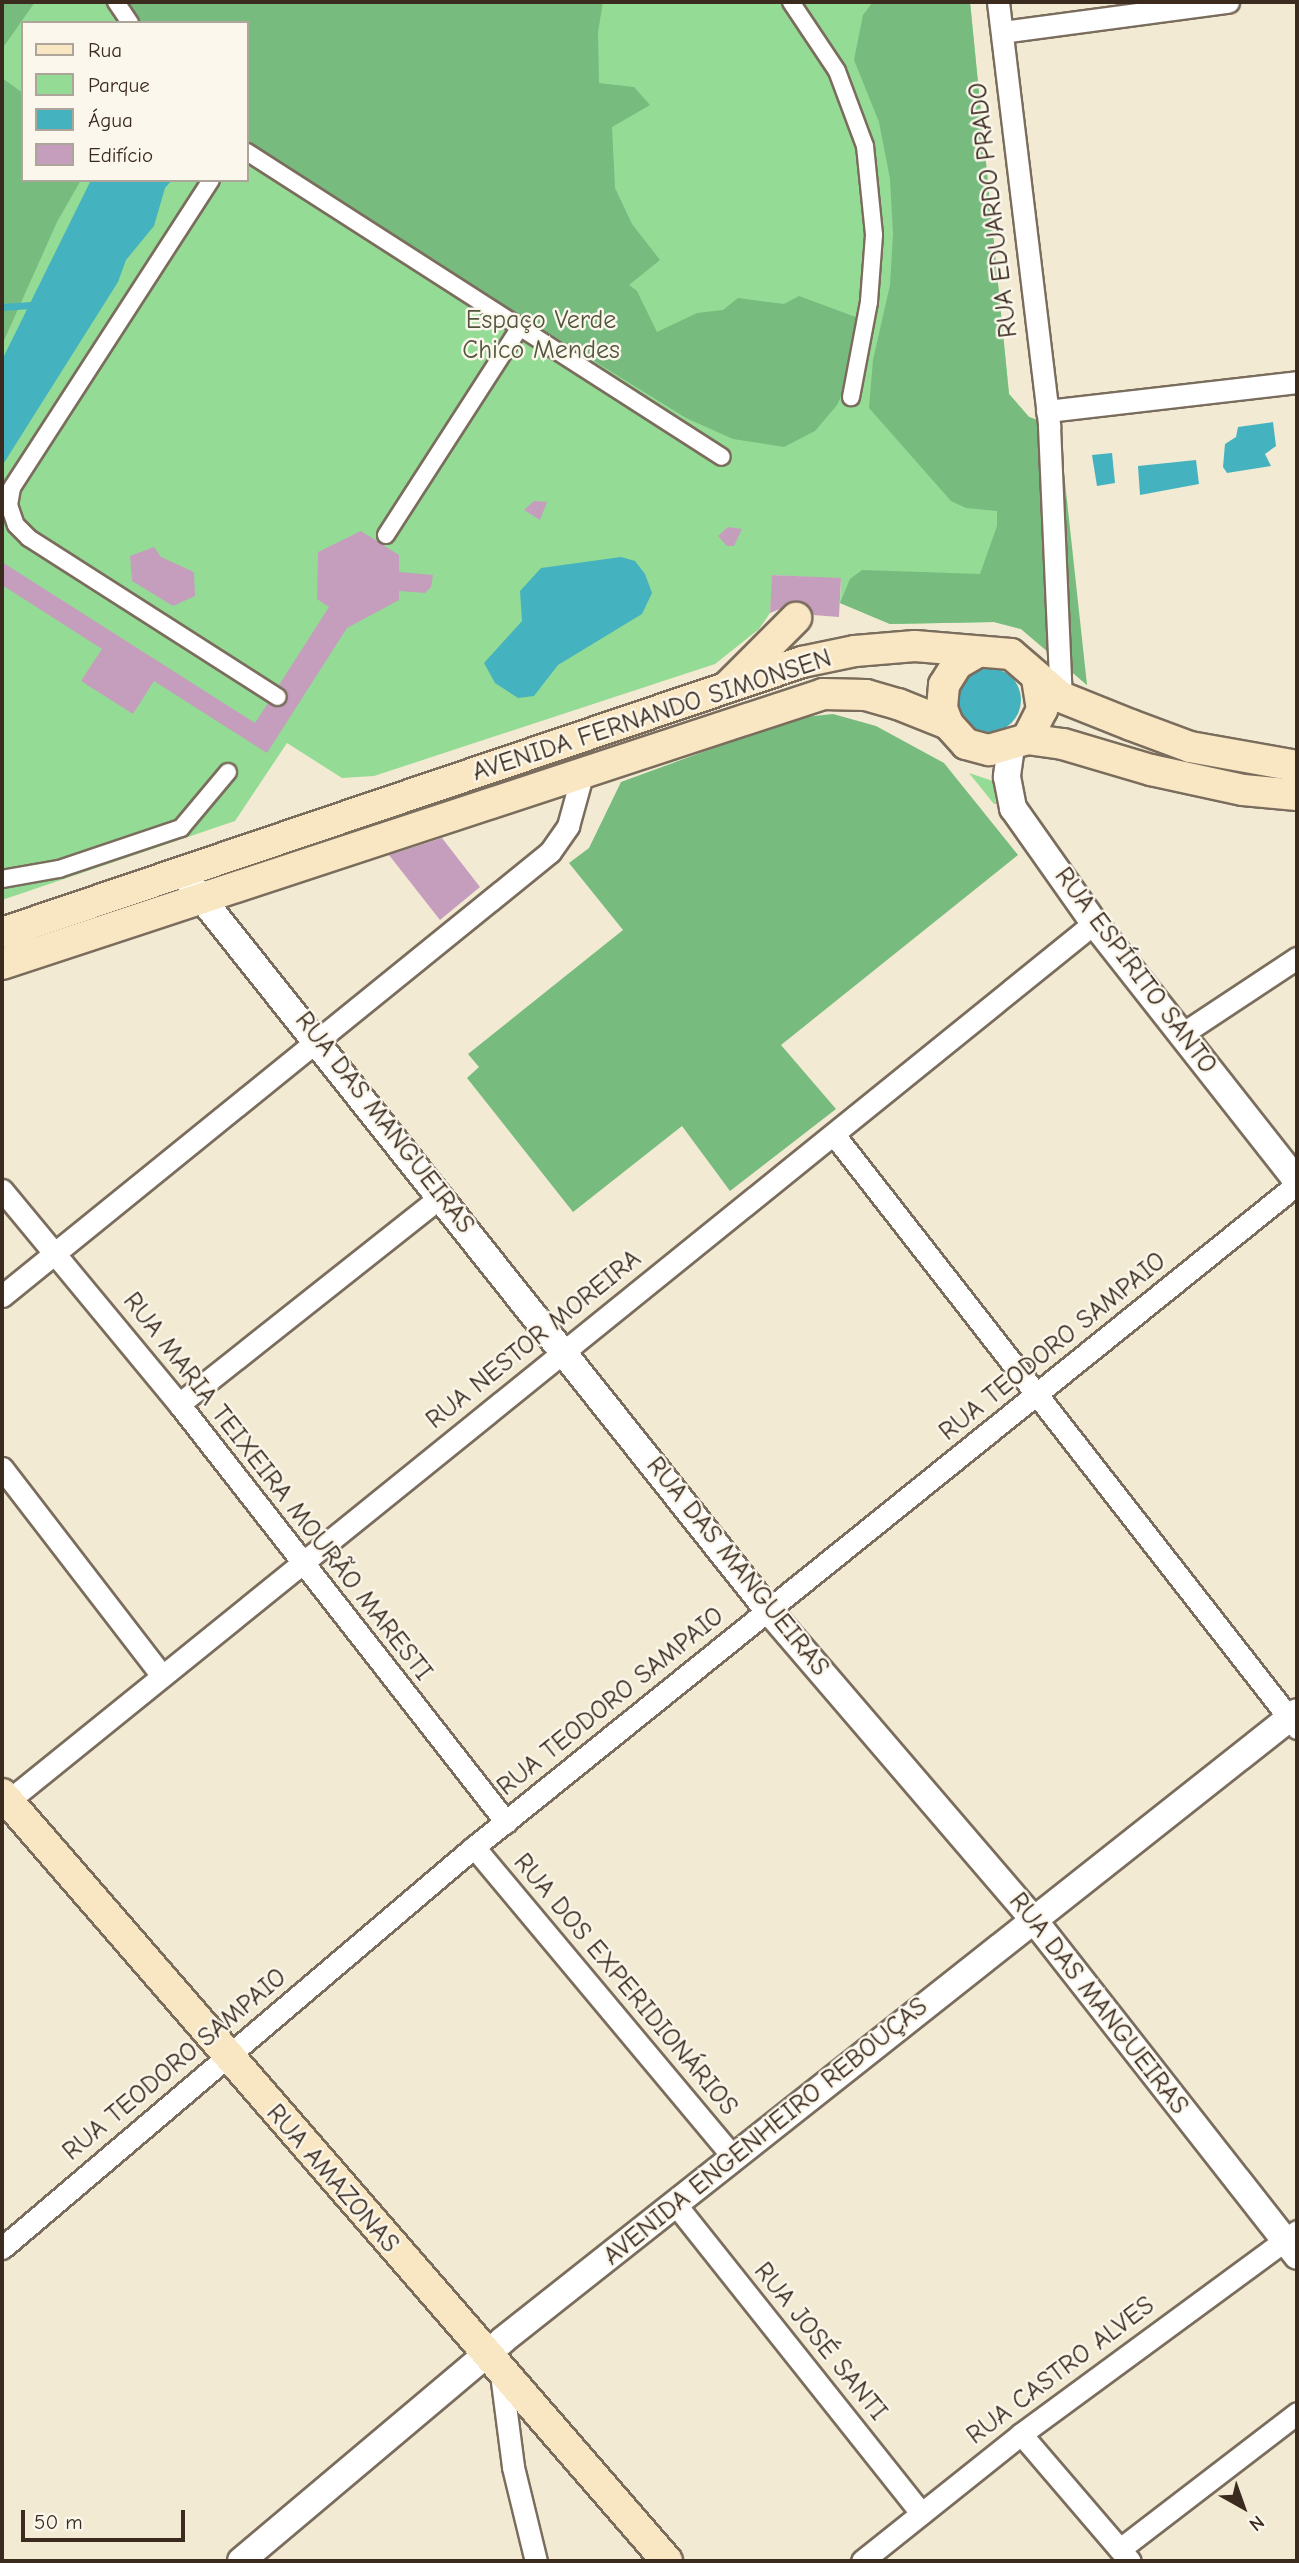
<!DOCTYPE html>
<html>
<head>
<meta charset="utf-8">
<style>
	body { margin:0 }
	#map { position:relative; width:1299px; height:2563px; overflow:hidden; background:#f2ead2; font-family:"Comic Neue",sans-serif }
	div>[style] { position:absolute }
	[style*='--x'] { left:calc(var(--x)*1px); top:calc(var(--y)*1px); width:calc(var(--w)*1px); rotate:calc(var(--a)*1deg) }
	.green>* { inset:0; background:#94db95 }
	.forest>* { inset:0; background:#77bb7e }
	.water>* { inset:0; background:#45b3bf }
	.round { border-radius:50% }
	.stream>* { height:7px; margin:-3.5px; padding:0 3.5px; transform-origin:3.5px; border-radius:3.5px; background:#45b3bf }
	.building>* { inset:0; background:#c59ebd }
	.roads { filter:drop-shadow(2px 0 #7b6d5d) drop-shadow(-2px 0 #7b6d5d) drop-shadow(0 2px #7b6d5d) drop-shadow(0 -2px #7b6d5d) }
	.pedestrian>* { height:16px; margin:-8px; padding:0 8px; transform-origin:8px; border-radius:8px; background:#fff }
	.minor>* { height:21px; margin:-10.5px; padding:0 10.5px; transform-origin:10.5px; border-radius:10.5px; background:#fff }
	.tertiary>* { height:26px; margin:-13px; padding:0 13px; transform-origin:13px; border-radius:13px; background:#fff }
	.secondary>* { height:30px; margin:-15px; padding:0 15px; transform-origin:15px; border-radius:15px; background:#f9e7c3 }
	span { translate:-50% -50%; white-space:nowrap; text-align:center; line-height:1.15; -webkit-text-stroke:5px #fbf7ec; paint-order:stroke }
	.street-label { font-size:26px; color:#3b2a1e }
	.park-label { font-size:26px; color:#51563c }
	.frame { position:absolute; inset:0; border:4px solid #3b2a1e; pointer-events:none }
	.legend { position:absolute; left:21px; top:21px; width:228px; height:161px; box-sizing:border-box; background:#fbf7ec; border:2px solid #aea59a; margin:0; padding:9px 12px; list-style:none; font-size:21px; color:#3b2a1e }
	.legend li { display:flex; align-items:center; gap:14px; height:35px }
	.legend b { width:35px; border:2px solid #aea59a }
	.north { position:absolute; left:1208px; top:2472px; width:70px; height:70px; -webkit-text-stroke:5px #fbf7ec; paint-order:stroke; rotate:140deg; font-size:19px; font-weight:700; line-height:28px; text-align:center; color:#3b2a1e }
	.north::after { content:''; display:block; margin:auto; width:24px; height:32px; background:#3b2a1e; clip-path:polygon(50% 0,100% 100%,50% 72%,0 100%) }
	.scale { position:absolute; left:21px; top:2510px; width:164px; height:32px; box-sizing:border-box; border:4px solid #3b2a1e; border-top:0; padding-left:9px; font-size:21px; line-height:24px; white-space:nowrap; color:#3b2a1e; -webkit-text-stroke:5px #fbf7ec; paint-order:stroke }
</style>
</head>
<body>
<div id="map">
	<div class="green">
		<div style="clip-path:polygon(evenodd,2px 2px,970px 2px,1009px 394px,1029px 417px,1049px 426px,1087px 685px,1021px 629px,994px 622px,890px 624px,840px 603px,841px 579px,773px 575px,770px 613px,759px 629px,715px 664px,374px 776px,342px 778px,287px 743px,235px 821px,2px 900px,2px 2px,23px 23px,247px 23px,247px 180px,23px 180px,23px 23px)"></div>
		<div style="clip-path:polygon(969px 773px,993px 781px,996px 804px,994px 804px)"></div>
	</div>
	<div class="forest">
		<div style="clip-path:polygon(2px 2px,35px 2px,2px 49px)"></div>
		<div style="clip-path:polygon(123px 2px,603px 2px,598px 32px,599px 83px,634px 87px,650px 105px,612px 127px,615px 188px,632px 224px,660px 260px,629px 285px,637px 291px,657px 332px,697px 313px,723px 310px,738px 298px,784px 304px,799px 296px,861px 319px,845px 388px,837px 405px,815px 431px,784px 447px,733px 439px,686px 418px,247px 146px,247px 23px,136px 23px)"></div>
		<div style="clip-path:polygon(879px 2px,970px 2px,1009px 394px,1029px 417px,1059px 427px,1087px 685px,1021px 629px,994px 622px,890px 624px,840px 603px,850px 579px,862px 570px,980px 574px,997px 526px,997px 511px,966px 508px,951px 501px,869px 408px,873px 360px,890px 285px,893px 234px,890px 179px,879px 122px,854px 60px,863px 15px,872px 3px)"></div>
		<div style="clip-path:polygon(2px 78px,23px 93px,23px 180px,81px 180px,57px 222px,2px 345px)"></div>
		<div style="clip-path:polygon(833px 714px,876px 726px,944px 763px,1018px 855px,781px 1045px,836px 1109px,730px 1191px,682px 1126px,573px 1212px,467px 1078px,479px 1067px,468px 1054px,623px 930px,569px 863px,589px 848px,621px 782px,795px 718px)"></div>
	</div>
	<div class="water">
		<div style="clip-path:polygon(91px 180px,172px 180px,165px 188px,154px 226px,126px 260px,118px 282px,2px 466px,2px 360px)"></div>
		<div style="clip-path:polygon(1273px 422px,1276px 446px,1265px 454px,1271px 466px,1227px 473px,1223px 467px,1225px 444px,1236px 437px,1238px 427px)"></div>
		<div style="clip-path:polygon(1112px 453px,1115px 483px,1097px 486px,1092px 455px)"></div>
		<div style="clip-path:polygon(1196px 460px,1199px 484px,1140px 495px,1138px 466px)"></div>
		<div style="clip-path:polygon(621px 557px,635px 561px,645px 574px,652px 593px,642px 614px,558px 665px,534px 696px,518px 698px,495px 683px,484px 663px,522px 621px,520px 591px,541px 568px)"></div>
		<div class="round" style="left:957px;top:668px;width:64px;height:64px"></div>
	</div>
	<div class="stream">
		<div style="--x:2;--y:307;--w:29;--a:-4"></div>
	</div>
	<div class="building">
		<div style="clip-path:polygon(534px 501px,547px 502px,540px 520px,524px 510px)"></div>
		<div style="clip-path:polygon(728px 527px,742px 529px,734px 546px,727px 546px,718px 536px)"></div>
		<div style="clip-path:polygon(361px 531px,399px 555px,399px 572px,433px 575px,431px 587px,425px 593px,399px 591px,399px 600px,347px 628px,267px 753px,154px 681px,133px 714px,81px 681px,102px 649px,2px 585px,2px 562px,255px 723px,268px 703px,278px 707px,287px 702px,288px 693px,279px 685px,329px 607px,317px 599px,318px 552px)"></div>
		<div style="clip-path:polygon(154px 547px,161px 557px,194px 572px,195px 596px,173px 606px,132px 581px,130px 556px)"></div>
		<div style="clip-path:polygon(772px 575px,841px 578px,839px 617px,813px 615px,800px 601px,770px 613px)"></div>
		<div style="clip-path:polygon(442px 838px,480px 887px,440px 920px,389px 855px)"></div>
	</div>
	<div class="roads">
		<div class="pedestrian">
			<div style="--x:116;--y:2;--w:25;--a:56"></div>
			<div style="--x:791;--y:2;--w:83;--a:56.3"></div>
			<div style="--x:837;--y:71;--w:80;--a:69.5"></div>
			<div style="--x:865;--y:146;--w:89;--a:84.2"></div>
			<div style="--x:874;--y:235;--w:67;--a:94.3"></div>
			<div style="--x:869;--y:302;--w:97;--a:100.7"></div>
			<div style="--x:247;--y:152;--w:564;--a:32.7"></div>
			<div style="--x:211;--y:180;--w:367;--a:122.9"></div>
			<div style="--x:12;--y:488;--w:17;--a:100"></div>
			<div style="--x:9;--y:505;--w:21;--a:71"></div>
			<div style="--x:16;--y:525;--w:18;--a:45"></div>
			<div style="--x:29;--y:538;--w:295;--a:32.6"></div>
			<div style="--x:386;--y:535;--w:245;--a:-57.2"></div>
			<div style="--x:2;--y:879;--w:58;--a:-10"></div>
			<div style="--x:59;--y:869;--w:129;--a:-18.6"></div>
			<div style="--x:181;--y:828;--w:73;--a:-50"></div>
		</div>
		<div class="minor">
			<div style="--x:998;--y:2;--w:427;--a:83.1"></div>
			<div style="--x:1049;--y:426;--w:271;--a:87.5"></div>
			<div style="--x:1002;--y:32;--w:228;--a:-7.6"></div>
			<div style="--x:1047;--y:411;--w:252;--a:-6.6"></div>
			<div style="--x:1182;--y:1034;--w:138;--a:-33.5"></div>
			<div style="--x:835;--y:1136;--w:751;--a:52.03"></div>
			<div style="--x:2;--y:1190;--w:278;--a:50.4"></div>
			<div style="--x:179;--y:1404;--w:531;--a:51.96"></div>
			<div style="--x:2;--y:1296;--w:705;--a:-39.02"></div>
			<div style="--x:550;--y:852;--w:32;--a:-55"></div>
			<div style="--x:568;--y:826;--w:56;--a:-74.5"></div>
			<div style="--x:179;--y:1404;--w:335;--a:-38.4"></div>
			<div style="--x:2;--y:1468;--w:262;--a:52.4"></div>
			<div style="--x:8;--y:1801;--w:1397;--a:-38.95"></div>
			<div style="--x:474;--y:1847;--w:405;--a:50.1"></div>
			<div style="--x:676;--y:2205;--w:394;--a:51.5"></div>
			<div style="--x:2;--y:2248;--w:619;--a:-40.35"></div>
			<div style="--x:474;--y:1847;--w:1057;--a:-38.85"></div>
			<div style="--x:501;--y:2374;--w:94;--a:82.6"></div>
			<div style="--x:513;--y:2467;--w:97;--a:76.3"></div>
			<div style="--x:1021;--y:2434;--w:167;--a:49.4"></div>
			<div style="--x:1120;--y:2549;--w:223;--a:-37.5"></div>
			<div style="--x:862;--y:2561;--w:203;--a:-38.6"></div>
			<div style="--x:1021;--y:2434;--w:343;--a:-36.3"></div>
		</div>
		<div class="tertiary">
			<div style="--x:1011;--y:747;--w:30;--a:98"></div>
			<div style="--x:1007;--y:777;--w:32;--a:79"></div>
			<div style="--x:1013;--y:808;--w:141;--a:54.8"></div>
			<div style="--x:1094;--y:923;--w:328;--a:51.8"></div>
			<div style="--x:191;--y:885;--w:928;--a:51.48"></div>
			<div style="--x:769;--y:1611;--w:406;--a:49.4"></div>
			<div style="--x:1033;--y:1919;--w:428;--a:51.9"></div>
			<div style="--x:241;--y:2561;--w:343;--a:-40.1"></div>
			<div style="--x:503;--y:2340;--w:1012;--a:-38.34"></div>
		</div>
		<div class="secondary">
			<div style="--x:727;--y:687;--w:98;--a:-45"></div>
			<div style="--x:948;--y:724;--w:17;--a:-111"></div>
			<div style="--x:942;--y:708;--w:23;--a:-85"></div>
			<div style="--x:944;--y:685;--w:25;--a:-58"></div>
			<div style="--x:957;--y:664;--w:22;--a:-30"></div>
			<div style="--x:1027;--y:739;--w:33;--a:-63"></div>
			<div style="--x:1042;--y:710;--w:33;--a:-99"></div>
			<div style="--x:2;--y:933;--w:845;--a:-18.71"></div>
			<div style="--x:802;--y:662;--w:54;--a:-11.7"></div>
			<div style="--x:855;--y:651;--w:60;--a:-4.8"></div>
			<div style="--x:915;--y:646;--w:96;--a:4.8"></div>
			<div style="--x:1011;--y:654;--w:66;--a:40.7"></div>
			<div style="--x:1061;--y:697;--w:75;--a:21.8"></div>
			<div style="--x:1131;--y:725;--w:63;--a:20.4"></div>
			<div style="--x:1190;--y:747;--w:109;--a:10.1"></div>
			<div style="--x:2;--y:964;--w:864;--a:-18.2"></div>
			<div style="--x:823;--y:694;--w:43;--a:1.3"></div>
			<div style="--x:866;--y:695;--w:33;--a:16"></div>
			<div style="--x:898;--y:704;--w:54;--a:21.8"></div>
			<div style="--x:948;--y:724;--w:27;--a:48"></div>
			<div style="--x:966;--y:744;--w:24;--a:15"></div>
			<div style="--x:989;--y:750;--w:40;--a:-16"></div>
			<div style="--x:1027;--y:739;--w:36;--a:8"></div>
			<div style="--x:1063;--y:744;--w:92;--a:16.5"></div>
			<div style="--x:1151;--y:770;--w:94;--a:12.3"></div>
			<div style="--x:1243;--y:790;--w:54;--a:5.3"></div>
			<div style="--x:2;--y:1794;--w:1015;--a:49.07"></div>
		</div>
	</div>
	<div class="street-label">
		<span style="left:994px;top:210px;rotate:-97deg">RUA EDUARDO PRADO</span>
		<span style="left:652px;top:716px;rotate:-18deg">AVENIDA FERNANDO SIMONSEN</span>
		<span style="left:1135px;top:971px;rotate:53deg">RUA ESPÍRITO SANTO</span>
		<span style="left:384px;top:1123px;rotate:52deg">RUA DAS MANGUEIRAS</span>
		<span style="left:534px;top:1340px;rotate:-39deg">RUA NESTOR MOREIRA</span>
		<span style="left:1053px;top:1347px;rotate:-39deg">RUA TEODORO SAMPAIO</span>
		<span style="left:277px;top:1487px;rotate:52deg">RUA MARIA TEIXEIRA MOURÃO MARESTI</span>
		<span style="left:737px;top:1567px;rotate:51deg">RUA DAS MANGUEIRAS</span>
		<span style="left:611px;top:1702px;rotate:-39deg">RUA TEODORO SAMPAIO</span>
		<span style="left:625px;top:1985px;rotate:50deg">RUA DOS EXPERIDIONÁRIOS</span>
		<span style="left:1098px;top:2004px;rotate:52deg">RUA DAS MANGUEIRAS</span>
		<span style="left:175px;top:2065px;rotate:-40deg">RUA TEODORO SAMPAIO</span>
		<span style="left:766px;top:2132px;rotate:-39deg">AVENIDA ENGENHEIRO REBOUÇAS</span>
		<span style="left:332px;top:2179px;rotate:49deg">RUA AMAZONAS</span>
		<span style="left:820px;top:2342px;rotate:51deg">RUA JOSÉ SANTI</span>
		<span style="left:1061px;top:2371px;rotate:-37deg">RUA CASTRO ALVES</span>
	</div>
	<div class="park-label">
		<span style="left:541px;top:336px">Espaço Verde<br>Chico Mendes</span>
	</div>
	<div class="frame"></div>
	<ul class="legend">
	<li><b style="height:9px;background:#f9e7c3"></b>Rua</li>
	<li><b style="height:19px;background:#94db95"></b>Parque</li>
	<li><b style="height:19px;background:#45b3bf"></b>Água</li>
	<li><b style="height:19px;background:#c59ebd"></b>Edifício</li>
	</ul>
	<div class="north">N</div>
	<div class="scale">50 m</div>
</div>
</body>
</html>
